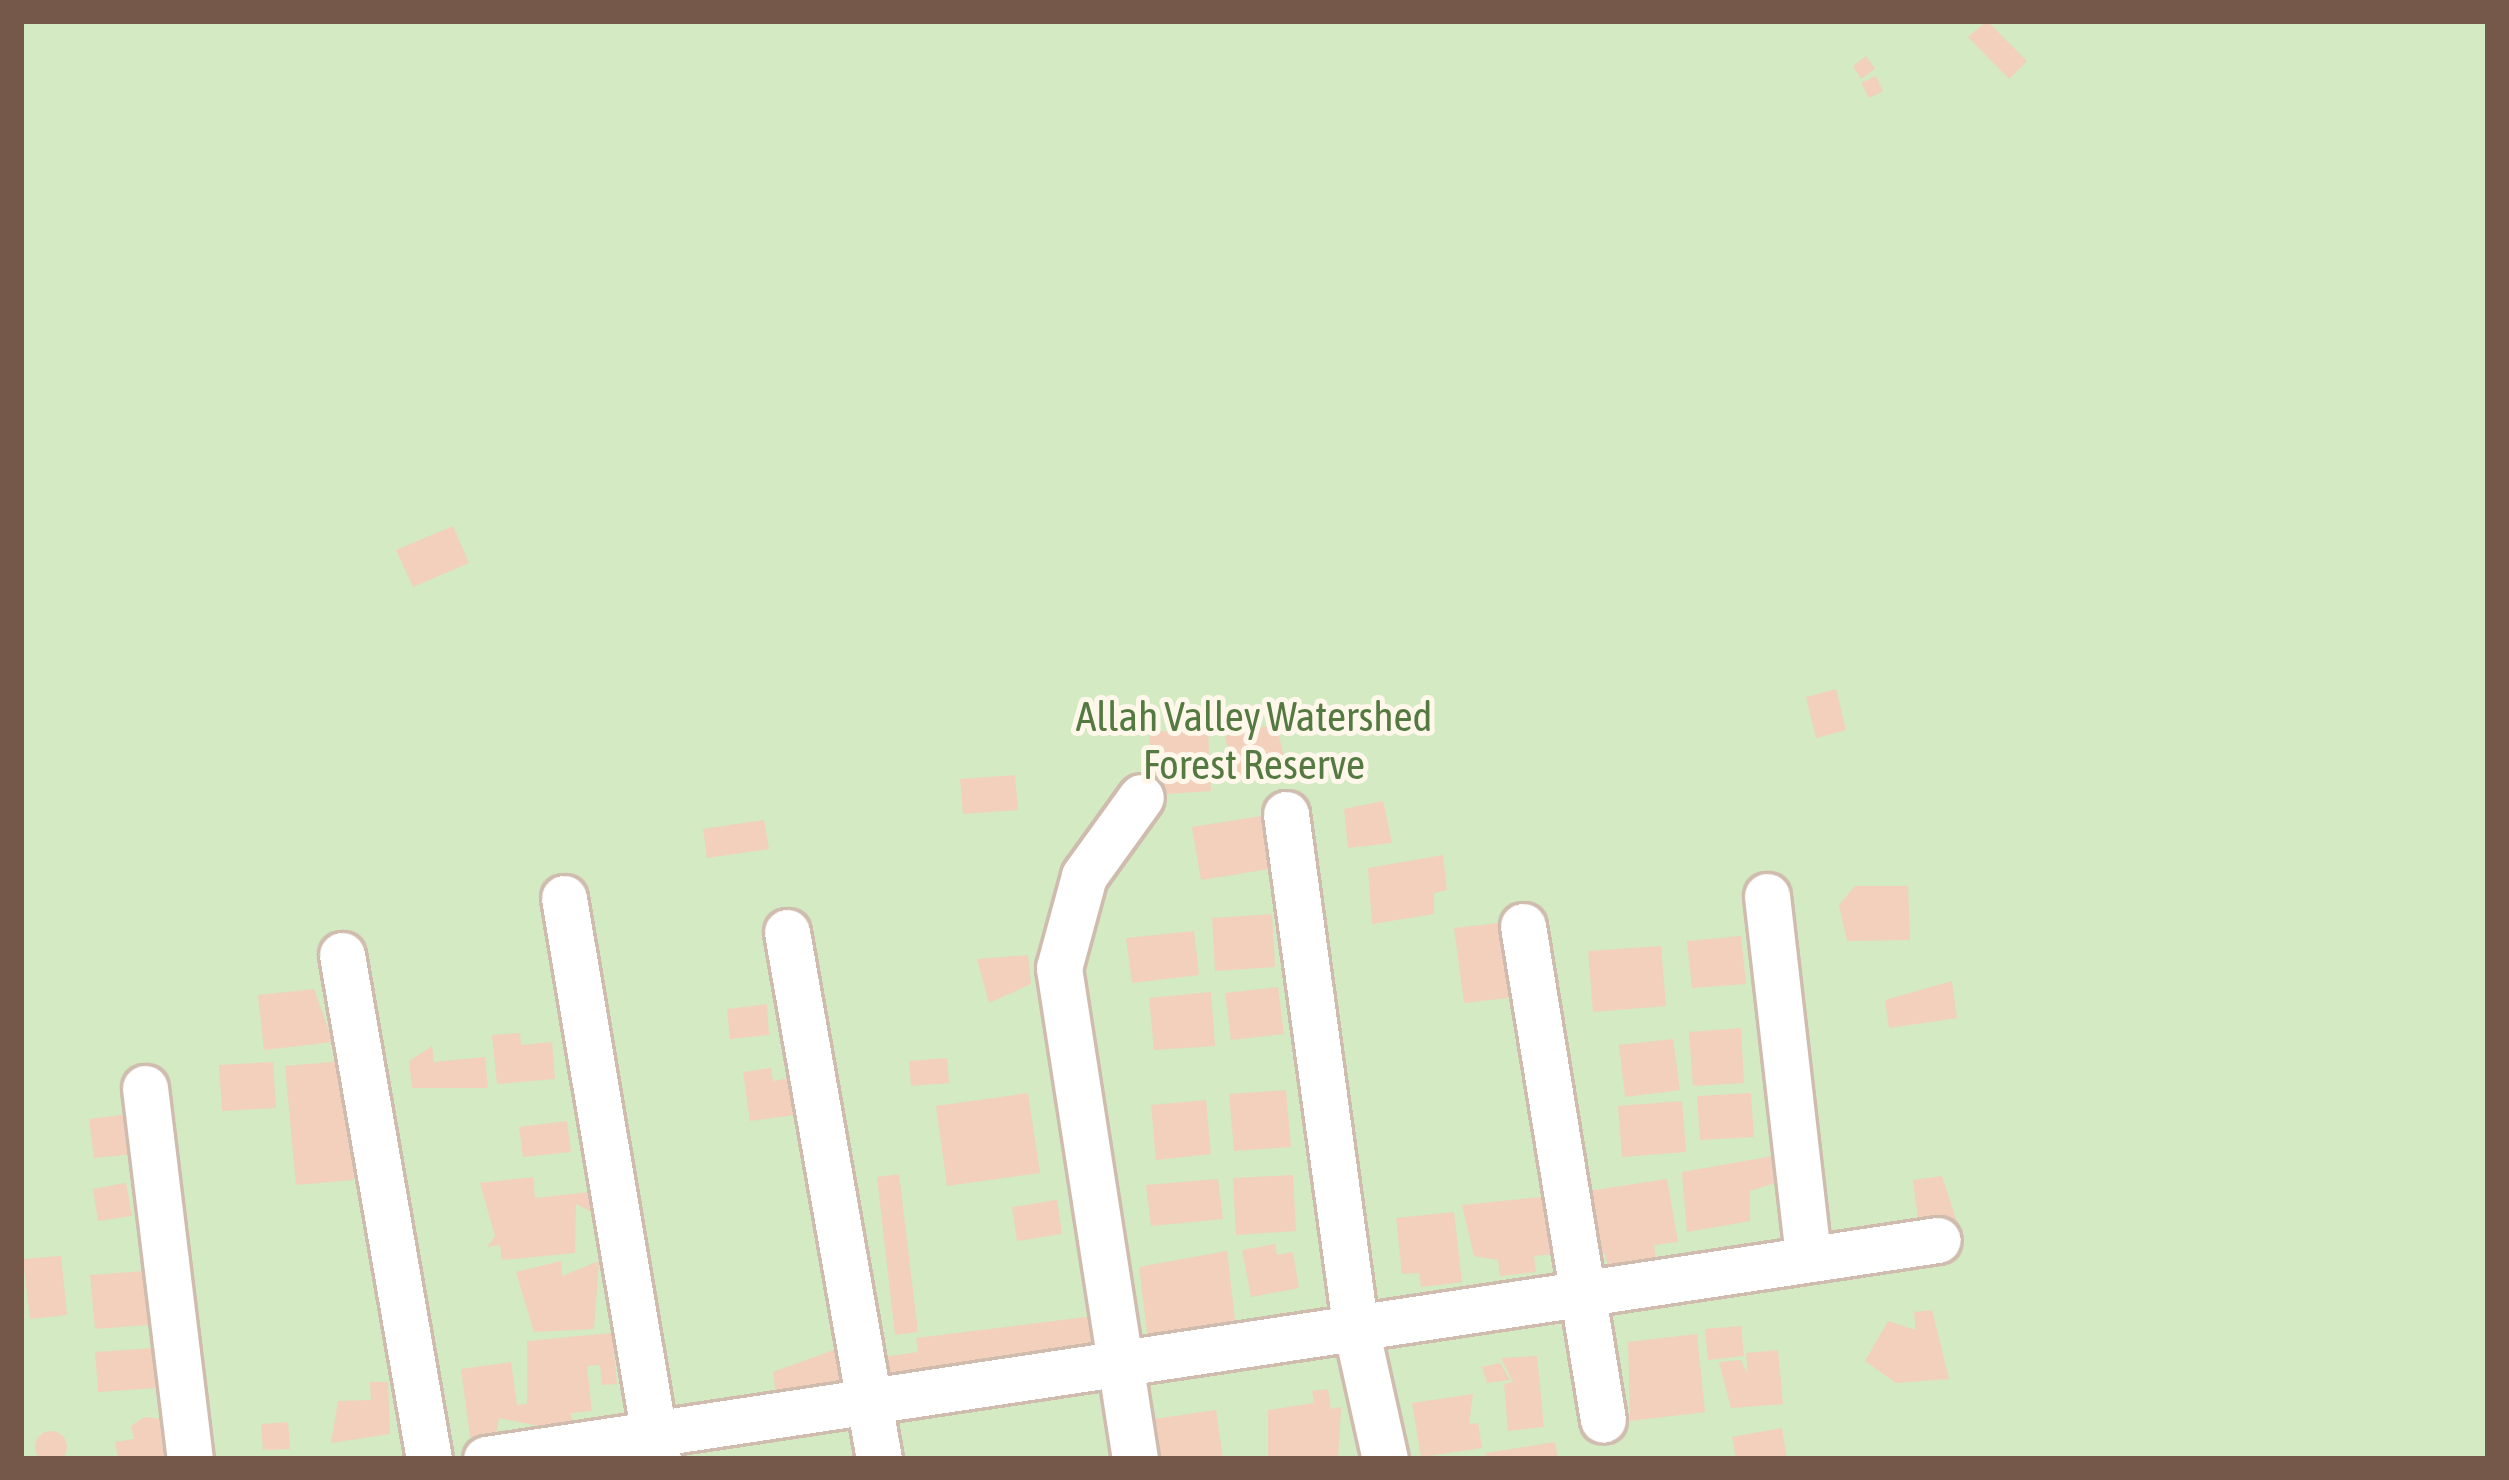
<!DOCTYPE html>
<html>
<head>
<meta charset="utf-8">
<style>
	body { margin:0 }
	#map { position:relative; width:2509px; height:1480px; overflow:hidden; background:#fcf2e4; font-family:"Asap Condensed",sans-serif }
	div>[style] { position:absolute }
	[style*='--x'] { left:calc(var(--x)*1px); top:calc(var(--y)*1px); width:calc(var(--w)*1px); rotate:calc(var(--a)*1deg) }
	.green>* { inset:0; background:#d3eac3 }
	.building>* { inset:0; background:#f2d0bc }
	.round { border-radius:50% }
	.roads { filter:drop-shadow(3px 0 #d0bcae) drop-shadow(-3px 0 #d0bcae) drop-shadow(0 3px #d0bcae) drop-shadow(0 -3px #d0bcae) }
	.minor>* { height:45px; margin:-22.5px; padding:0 22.5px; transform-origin:22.5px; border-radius:22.5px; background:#fff }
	span { translate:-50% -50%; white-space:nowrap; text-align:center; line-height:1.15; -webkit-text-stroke:10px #fff7ea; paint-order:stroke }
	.park-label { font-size:42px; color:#547a42 }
	.frame { position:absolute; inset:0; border:24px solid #75584a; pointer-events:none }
</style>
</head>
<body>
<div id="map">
	<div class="green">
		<div style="clip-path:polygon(21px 21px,2488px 21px,2488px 1459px,21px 1459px)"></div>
	</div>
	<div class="building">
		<div style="clip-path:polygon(1987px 21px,2027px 61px,2009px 79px,1968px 37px)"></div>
		<div style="clip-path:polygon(1866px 56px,1875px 69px,1861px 79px,1853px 66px)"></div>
		<div style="clip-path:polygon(1876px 76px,1883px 91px,1869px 98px,1861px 83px)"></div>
		<div style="clip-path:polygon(453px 526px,469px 563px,413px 587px,396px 550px)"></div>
		<div style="clip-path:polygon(1836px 689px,1846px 730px,1816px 738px,1806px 697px)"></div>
		<div style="clip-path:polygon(1276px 724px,1287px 769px,1234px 779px,1225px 736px)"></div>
		<div style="clip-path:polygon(1208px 729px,1211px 791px,1153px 795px,1149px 732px)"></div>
		<div style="clip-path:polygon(1015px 775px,1018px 810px,963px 814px,960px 779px)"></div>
		<div style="clip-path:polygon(1383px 801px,1392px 843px,1348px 848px,1344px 809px)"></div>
		<div style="clip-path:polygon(1261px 816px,1270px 869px,1201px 880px,1192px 827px)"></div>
		<div style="clip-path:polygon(764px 820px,769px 849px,707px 858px,703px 829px)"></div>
		<div style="clip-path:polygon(1443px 855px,1447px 890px,1434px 893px,1434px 914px,1372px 924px,1368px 868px)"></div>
		<div style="clip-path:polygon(1855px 886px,1908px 886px,1910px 940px,1847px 941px,1839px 905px)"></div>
		<div style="clip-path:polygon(1272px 914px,1275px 967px,1215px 971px,1212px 918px)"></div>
		<div style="clip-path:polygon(1506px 922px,1516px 997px,1464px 1003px,1454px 928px)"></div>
		<div style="clip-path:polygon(1194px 931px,1199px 975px,1132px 983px,1126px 938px)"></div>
		<div style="clip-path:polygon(1741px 936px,1746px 984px,1692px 988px,1687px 941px)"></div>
		<div style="clip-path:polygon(1661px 946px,1666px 1006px,1593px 1012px,1588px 951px)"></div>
		<div style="clip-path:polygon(1028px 955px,1031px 984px,989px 1003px,977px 959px)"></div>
		<div style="clip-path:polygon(1952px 981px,1957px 1018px,1889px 1028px,1885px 1000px)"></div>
		<div style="clip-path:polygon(1278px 987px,1284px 1034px,1231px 1040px,1225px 993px)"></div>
		<div style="clip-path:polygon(314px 989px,333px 1042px,264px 1050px,258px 995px)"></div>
		<div style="clip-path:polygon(1211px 992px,1215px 1046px,1154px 1050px,1149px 998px)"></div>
		<div style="clip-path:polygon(767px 1004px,769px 1035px,730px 1039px,727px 1009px)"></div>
		<div style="clip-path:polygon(1741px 1028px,1744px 1083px,1693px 1086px,1689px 1032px)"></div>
		<div style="clip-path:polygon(520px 1033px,521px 1045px,552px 1042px,555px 1079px,497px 1084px,492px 1035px)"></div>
		<div style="clip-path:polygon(1673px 1039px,1680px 1090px,1625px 1097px,1619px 1045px)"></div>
		<div style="clip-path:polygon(432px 1046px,434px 1062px,485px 1057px,488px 1088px,412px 1088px,409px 1061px)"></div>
		<div style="clip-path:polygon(947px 1058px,949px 1083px,911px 1086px,909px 1061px)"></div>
		<div style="clip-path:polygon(344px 1061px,354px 1180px,296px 1185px,285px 1066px)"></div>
		<div style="clip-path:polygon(273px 1062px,276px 1108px,222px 1111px,219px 1065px)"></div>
		<div style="clip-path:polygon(771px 1068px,773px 1081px,797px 1077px,802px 1114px,750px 1121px,743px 1072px)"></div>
		<div style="clip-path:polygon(1286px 1090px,1291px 1147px,1234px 1151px,1229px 1094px)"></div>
		<div style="clip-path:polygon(1028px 1093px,1040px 1173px,947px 1186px,936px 1106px)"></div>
		<div style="clip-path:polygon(1751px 1093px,1754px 1137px,1700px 1140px,1697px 1096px)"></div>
		<div style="clip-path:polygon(1206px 1100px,1211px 1154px,1156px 1160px,1151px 1105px)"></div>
		<div style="clip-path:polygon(1682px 1101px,1686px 1152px,1622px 1157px,1618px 1106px)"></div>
		<div style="clip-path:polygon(129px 1114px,133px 1154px,94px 1158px,89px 1119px)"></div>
		<div style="clip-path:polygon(567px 1121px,571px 1152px,523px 1157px,519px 1127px)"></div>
		<div style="clip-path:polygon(1773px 1156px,1778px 1182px,1750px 1191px,1750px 1221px,1687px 1232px,1682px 1172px)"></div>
		<div style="clip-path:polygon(899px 1174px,918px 1332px,895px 1335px,877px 1177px)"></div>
		<div style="clip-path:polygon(1293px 1175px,1296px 1231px,1236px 1235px,1233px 1178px)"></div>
		<div style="clip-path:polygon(1942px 1176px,1957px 1222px,1919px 1227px,1913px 1180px)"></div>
		<div style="clip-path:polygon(533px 1177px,535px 1198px,598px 1191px,601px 1217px,576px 1204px,575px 1253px,502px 1260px,500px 1245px,487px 1247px,495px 1236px,480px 1183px)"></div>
		<div style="clip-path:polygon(1218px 1179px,1223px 1219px,1151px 1226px,1146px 1185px)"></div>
		<div style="clip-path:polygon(1667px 1179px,1678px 1242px,1654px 1245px,1656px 1260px,1608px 1267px,1605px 1253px,1592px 1256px,1582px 1192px)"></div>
		<div style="clip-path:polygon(126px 1183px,132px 1216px,98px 1221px,93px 1189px)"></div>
		<div style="clip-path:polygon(1542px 1197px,1554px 1254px,1534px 1256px,1536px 1272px,1500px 1276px,1498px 1260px,1474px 1256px,1462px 1205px)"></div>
		<div style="clip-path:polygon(1057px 1200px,1062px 1234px,1017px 1241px,1012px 1207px)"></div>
		<div style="clip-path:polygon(1454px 1212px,1462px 1282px,1421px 1287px,1419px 1273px,1402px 1274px,1396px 1218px)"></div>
		<div style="clip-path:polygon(1275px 1244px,1277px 1255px,1293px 1252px,1299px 1288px,1251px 1297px,1242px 1250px)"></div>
		<div style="clip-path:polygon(1227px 1251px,1235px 1320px,1148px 1340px,1139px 1267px)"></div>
		<div style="clip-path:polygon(61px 1256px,67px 1315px,30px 1319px,23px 1259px)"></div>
		<div style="clip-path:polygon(561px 1261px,562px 1276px,599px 1261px,594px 1329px,534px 1332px,516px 1272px)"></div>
		<div style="clip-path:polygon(144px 1271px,148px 1325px,95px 1329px,90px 1275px)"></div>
		<div style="clip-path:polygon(1932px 1310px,1949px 1379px,1896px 1383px,1865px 1361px,1888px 1321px,1916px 1330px,1914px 1312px)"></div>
		<div style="clip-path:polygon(1094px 1316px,1100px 1360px,887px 1387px,883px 1357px,918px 1352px,916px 1338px)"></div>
		<div style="clip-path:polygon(1741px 1326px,1744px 1356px,1708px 1360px,1705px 1329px)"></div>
		<div style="clip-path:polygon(612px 1333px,617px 1384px,602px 1385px,600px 1365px,587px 1366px,592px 1411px,571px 1413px,573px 1433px,499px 1418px,496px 1434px,470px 1437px,461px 1369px,511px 1362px,517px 1405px,527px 1404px,527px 1341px)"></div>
		<div style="clip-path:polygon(1697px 1334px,1705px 1412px,1630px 1421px,1628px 1342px)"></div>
		<div style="clip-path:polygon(842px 1347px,847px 1384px,776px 1395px,773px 1372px)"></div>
		<div style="clip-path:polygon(153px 1348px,156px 1388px,98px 1392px,95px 1352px)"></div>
		<div style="clip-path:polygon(1778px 1350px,1783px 1404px,1731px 1408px,1719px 1362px,1741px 1360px,1748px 1375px,1746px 1353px)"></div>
		<div style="clip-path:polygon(1537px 1356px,1544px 1427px,1508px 1431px,1504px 1384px,1513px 1382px,1501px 1358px)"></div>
		<div style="clip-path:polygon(1500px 1363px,1510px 1380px,1487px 1383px,1482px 1367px)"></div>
		<div style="clip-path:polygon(370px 1382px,388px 1382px,390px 1434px,331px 1443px,338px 1401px,371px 1400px)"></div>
		<div style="clip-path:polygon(1328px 1389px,1331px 1409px,1341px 1407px,1338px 1459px,1268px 1459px,1268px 1410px,1314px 1403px,1312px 1391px)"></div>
		<div style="clip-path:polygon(1473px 1394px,1469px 1424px,1478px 1423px,1482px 1448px,1421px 1457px,1412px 1403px)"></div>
		<div style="clip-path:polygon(1216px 1410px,1223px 1459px,1160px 1459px,1154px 1419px)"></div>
		<div style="clip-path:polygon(144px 1417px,170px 1420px,177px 1459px,118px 1459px,115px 1442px,134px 1439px,131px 1426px)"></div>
		<div style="clip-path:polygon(288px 1422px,290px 1449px,263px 1450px,261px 1424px)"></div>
		<div style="clip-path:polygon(1782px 1428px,1787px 1459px,1736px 1459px,1732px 1437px)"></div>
		<div class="round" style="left:35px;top:1431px;width:32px;height:32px"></div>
		<div style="clip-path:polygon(1555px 1442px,1558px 1459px,1487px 1459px,1486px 1453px)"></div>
	</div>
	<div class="roads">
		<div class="minor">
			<div style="--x:1286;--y:814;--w:515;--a:82.3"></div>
			<div style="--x:1355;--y:1324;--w:138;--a:77.5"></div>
			<div style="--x:1767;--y:896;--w:362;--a:83.5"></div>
			<div style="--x:564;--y:898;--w:569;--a:80.49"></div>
			<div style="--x:1523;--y:926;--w:500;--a:80.8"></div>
			<div style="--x:787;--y:932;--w:535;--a:80.1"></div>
			<div style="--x:342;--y:955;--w:511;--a:80.21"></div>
			<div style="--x:145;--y:1088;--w:374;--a:83.1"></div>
			<div style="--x:486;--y:1459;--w:1468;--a:-8.58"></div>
			<div style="--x:1135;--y:1459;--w:497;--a:-98.8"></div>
			<div style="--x:1059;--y:968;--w:95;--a:-74.8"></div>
			<div style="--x:1084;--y:876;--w:97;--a:-54.2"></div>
		</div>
	</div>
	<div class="park-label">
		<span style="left:1254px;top:740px">Allah Valley Watershed<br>Forest Reserve</span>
	</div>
	<div class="frame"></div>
</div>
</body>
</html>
